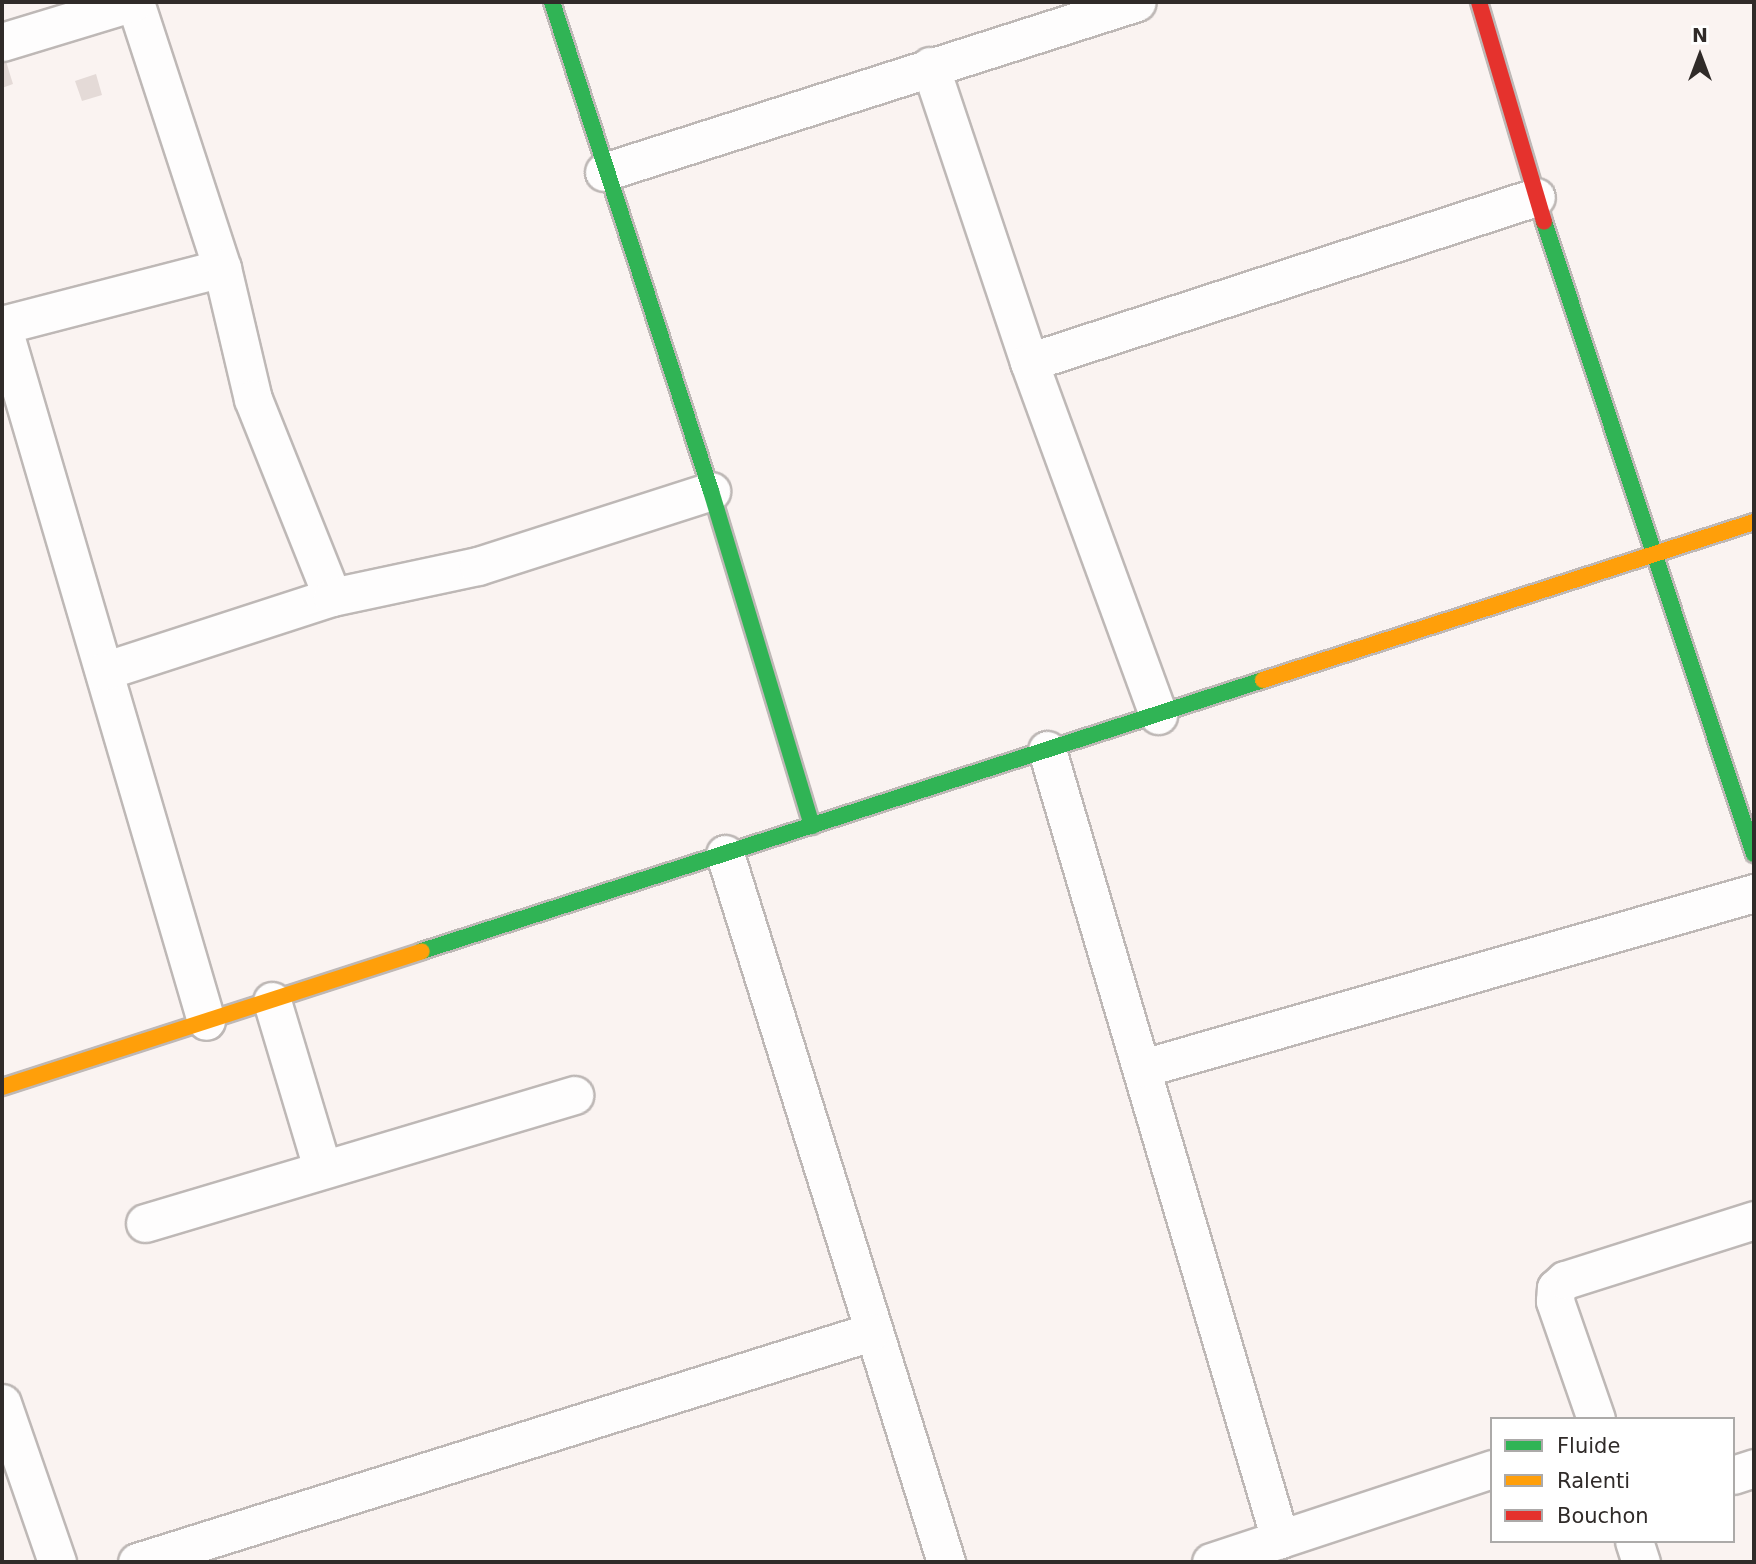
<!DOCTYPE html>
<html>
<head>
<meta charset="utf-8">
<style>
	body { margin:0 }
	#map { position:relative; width:1756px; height:1564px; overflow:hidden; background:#faf3f1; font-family:"DejaVu Sans",sans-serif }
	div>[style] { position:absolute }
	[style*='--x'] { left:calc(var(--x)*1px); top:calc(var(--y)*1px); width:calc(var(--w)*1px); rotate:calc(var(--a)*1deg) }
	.building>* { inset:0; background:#e4dad7 }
	.roads { filter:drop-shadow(2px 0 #beb8b6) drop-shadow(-2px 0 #beb8b6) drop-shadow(0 2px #beb8b6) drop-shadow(0 -2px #beb8b6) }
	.street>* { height:37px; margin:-18.5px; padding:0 18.5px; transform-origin:18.5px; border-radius:18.5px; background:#fefdfd }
	.fast>* { height:16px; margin:-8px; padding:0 8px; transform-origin:8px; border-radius:8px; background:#30b455 }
	.slow>* { height:16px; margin:-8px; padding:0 8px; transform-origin:8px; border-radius:8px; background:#ff9f0a }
	.jam>* { height:16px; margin:-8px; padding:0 8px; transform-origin:8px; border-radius:8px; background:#e5322d }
	span { translate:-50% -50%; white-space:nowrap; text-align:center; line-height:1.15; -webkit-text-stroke:5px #fff; paint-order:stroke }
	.frame { position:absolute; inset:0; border:4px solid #302b29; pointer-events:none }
	.legend { position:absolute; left:1490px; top:1417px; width:245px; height:126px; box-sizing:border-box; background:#fff; border:2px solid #acaaa9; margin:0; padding:9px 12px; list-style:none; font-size:21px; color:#302b29 }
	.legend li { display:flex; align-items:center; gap:14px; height:35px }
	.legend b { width:35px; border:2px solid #acaaa9 }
	.north { position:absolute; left:1665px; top:21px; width:70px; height:70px; -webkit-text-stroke:5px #fff; paint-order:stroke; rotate:0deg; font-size:19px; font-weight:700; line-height:28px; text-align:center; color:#302b29 }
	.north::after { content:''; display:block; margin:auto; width:24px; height:32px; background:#302b29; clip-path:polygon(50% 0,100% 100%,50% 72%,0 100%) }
</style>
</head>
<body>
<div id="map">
	<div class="building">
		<div style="clip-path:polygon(4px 55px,13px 84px,2px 88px,2px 56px)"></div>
		<div style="clip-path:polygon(96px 74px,102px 95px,82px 101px,75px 81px)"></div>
	</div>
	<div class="roads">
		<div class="street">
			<div style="--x:135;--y:2;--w:280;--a:71.9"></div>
			<div style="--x:222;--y:268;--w:135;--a:76.7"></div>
			<div style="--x:253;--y:399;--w:213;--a:68.2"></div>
			<div style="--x:2;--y:42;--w:138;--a:-16.9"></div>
			<div style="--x:930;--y:66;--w:312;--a:71.5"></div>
			<div style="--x:1029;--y:362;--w:376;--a:69.9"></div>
			<div style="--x:604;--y:172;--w:559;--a:-17.69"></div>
			<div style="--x:2;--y:325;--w:725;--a:73.66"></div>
			<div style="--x:2;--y:325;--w:227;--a:-14.5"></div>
			<div style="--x:1029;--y:362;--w:533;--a:-18.03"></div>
			<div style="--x:104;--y:671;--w:240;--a:-18"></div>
			<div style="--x:332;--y:597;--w:149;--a:-12"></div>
			<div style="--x:478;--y:566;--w:245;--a:-17.8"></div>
			<div style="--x:1047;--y:750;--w:823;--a:73.55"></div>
			<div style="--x:725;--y:854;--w:742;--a:72.66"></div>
			<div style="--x:272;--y:1001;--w:174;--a:73.3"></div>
			<div style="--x:1143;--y:1068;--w:636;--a:-15.98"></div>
			<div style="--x:145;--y:1223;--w:448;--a:-16.6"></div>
			<div style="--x:2;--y:1403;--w:168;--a:70.9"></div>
			<div style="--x:1596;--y:1419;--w:125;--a:-109.2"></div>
			<div style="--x:1555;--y:1301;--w:13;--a:-86"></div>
			<div style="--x:1556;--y:1288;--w:12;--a:-42"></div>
			<div style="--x:1565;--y:1280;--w:198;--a:-17.6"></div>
			<div style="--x:1733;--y:1475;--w:22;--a:-18"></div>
			<div style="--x:1634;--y:1541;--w:22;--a:72"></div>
			<div style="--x:137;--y:1562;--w:769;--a:-17.4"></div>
			<div style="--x:1211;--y:1562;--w:296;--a:-18.3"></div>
		</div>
		<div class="fast">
			<div style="--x:552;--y:2;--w:514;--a:71.99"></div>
			<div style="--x:711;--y:491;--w:350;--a:73.2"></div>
			<div style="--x:1544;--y:222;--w:666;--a:71.62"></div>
			<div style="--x:422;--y:951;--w:884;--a:-17.86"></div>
		</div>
		<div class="slow">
			<div style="--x:1263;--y:680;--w:516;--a:-17.84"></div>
			<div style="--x:2;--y:1087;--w:441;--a:-17.9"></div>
		</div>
		<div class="jam">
			<div style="--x:1479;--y:2;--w:229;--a:73.5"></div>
		</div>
	</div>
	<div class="frame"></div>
	<ul class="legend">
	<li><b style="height:9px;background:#30b455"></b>Fluide</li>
	<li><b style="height:9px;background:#ff9f0a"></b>Ralenti</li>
	<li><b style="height:9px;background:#e5322d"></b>Bouchon</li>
	</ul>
	<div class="north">N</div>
</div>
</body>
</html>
